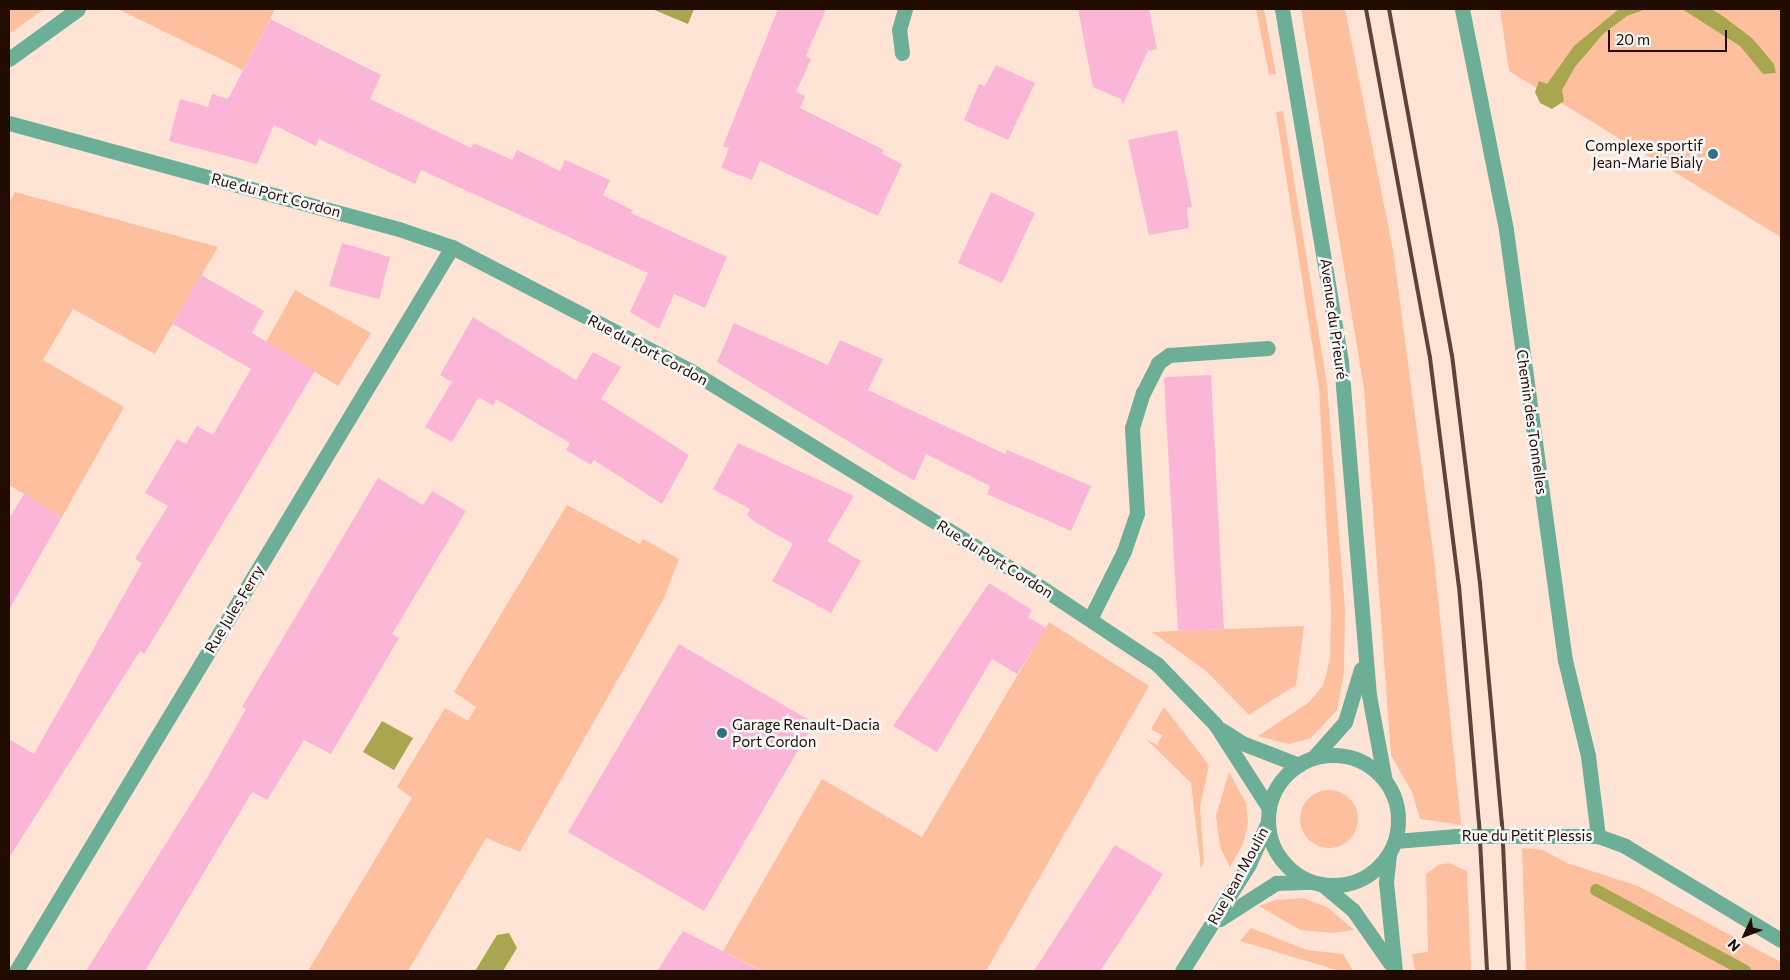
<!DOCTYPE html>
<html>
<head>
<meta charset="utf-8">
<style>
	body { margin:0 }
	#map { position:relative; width:1790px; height:980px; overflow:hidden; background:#ffe4d6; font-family:Commissioner,sans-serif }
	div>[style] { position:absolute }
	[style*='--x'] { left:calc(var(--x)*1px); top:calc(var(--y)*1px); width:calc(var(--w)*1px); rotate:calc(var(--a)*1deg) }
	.green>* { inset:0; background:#fdbf9e }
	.round { border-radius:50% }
	.water>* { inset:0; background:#a8a74f }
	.stream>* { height:12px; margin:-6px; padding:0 6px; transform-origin:6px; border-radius:6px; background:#a8a74f }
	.building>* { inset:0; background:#fbb6d7 }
	.service>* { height:15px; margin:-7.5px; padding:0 7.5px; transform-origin:7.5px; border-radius:7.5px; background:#6cae96 }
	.minor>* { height:15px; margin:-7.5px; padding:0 7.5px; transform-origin:7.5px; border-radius:7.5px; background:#6cae96 }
	.tertiary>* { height:15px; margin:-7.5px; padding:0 7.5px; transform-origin:7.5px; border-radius:7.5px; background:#6cae96 }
	.tertiary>.ring { margin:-7.5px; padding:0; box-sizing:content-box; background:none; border:15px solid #6cae96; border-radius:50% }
	.rail>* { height:4px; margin:-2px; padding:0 2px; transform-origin:2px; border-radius:2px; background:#5b4439 }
	.dots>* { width:14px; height:14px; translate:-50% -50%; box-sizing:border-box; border:2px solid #f7f7f7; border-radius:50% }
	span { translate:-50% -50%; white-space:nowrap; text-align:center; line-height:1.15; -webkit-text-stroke:5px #f7f7f7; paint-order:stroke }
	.poi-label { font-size:15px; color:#220c02 }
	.right { translate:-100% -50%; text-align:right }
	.left { translate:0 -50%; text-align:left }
	.street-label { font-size:15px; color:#220c02 }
	.frame { position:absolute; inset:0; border:10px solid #220c02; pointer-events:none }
	.north { position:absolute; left:1720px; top:910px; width:50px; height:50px; -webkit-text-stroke:4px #f7f7f7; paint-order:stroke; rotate:227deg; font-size:14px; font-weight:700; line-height:20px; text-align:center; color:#220c02 }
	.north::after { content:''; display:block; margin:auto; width:18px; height:22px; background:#220c02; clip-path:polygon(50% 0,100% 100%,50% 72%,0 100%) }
	.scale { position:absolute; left:1608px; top:30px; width:119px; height:22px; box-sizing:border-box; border:2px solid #220c02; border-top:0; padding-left:6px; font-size:15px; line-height:18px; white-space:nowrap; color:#220c02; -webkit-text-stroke:4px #f7f7f7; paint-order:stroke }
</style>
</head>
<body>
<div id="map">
	<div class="green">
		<div style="clip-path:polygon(9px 9px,44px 9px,9px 34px)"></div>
		<div style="clip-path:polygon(118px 9px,275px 9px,243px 70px)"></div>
		<div style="clip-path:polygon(1256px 9px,1264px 9px,1276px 74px,1269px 75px)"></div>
		<div style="clip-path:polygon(1301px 9px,1345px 9px,1393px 250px,1434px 559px,1461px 825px,1420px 819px,1412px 792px,1391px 755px,1364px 389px)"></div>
		<div style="clip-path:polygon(1500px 9px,1781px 9px,1781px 237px,1509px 71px)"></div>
		<div style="clip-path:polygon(1283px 111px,1327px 385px,1345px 609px,1344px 673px,1337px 710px,1311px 738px,1289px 744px,1258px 736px,1308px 703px,1323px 686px,1330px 659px,1331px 608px,1319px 388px,1276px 112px)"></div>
		<div style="clip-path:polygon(15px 192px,218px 247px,155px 354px,73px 309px,43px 360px,124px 407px,62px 517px,9px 485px,9px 203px)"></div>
		<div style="clip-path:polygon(295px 290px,371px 333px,338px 386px,266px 342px)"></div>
		<div style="clip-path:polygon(567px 505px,640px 544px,643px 539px,679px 559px,664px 598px,520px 852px,486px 838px,408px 971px,308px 971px,412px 798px,397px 787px,445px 708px,468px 721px,476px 707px,454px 692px)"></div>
		<div style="clip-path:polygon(1049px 622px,1149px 686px,986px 971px,763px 971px,723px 951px,822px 779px,922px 837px)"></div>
		<div style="clip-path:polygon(1304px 626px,1296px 685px,1249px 715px,1206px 671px,1152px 632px)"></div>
		<div style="clip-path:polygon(1164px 707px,1209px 765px,1200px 807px,1204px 861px,1201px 869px,1191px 783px,1146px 739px,1157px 745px,1162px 735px,1151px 729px)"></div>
		<div style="clip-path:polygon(1229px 772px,1246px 803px,1248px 823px,1243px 844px,1230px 867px,1220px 847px,1216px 816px)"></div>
		<div class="round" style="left:1300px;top:790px;width:58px;height:58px"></div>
		<div style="clip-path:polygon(1522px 848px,1543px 850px,1567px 863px,1638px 886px,1781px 962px,1781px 971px,1526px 971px)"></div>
		<div style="clip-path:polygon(1449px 863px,1467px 871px,1471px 971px,1415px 971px,1412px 954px,1428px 952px,1426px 874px,1438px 865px)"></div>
		<div style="clip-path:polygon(1303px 898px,1327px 907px,1354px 930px,1333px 933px,1300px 930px,1259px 906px,1276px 900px)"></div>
		<div style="clip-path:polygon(1251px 928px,1307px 950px,1343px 954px,1353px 971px,1340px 971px,1240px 941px)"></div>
	</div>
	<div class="water">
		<div style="clip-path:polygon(652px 9px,694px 9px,688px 24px)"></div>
		<div style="clip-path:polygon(1619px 9px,1646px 9px,1627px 16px,1603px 34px,1575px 67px,1562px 90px,1564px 101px,1552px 109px,1540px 103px,1535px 92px,1539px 81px,1547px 84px,1574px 46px)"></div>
		<div style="clip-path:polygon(1682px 9px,1711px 9px,1720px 14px,1752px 38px,1774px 64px,1776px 73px,1763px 74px,1740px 46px)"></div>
		<div style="clip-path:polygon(382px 721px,413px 738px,394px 770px,363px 752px)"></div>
		<div style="clip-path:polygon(509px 933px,517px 948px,503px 971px,475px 971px,497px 935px)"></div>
	</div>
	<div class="stream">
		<div style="--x:1596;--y:890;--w:170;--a:28.5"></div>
	</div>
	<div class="building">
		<div style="clip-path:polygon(778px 9px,826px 9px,806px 56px,811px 59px,796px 92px,805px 96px,800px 108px,884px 150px,882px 154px,902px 164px,878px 216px,760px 161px,752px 180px,721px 168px,729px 148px,723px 146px)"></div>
		<div style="clip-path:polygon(1078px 9px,1149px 9px,1157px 49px,1148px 51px,1122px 106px,1121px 99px,1093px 87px)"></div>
		<div style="clip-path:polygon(270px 19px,381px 75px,370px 99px,471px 148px,474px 143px,512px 160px,517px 150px,560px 171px,565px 160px,610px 180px,603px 195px,632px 210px,631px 213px,727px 257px,705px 308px,674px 294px,659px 329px,630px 312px,648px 273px,421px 170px,415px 184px,319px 139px,316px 146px,274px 125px,257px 164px,169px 141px,180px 99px,208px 107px,212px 94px,228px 99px)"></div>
		<div style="clip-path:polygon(996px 65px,1035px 83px,1008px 140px,964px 120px,979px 84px,985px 86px)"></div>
		<div style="clip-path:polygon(1177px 130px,1192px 207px,1187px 208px,1189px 228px,1149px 235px,1128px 140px)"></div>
		<div style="clip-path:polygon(991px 192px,1035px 213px,1002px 283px,958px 263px)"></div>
		<div style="clip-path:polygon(342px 243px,390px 257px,379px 299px,329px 286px)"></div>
		<div style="clip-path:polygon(201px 275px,264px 311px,252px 333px,315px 371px,144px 654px,140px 651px,9px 858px,9px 739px,34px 754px,142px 563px,135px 559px,168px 506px,145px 493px,177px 439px,186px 444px,197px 426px,213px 435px,251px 369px,173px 324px)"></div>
		<div style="clip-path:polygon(473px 317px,576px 380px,593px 352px,621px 367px,601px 399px,689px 455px,662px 504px,594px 460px,591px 465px,566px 450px,570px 443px,496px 399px,493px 406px,479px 397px,452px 442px,425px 427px,452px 382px,440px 375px)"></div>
		<div style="clip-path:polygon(734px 323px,828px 365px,840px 340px,883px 359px,868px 390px,1005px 454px,1007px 450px,1091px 486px,1071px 531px,987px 494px,990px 486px,926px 454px,914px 481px,717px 362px)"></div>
		<div style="clip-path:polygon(1211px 375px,1224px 629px,1178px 631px,1164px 377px)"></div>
		<div style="clip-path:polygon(738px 443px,854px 496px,827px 541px,861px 561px,831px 613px,772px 581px,793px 544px,755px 522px,747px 515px,750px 509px,713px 489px)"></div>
		<div style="clip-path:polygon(378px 478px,423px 505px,432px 491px,466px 511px,392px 634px,399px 638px,331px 754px,304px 740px,267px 800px,252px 792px,145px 971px,86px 971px,207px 778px,246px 709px,242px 707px)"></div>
		<div style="clip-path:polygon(24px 494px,62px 517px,9px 610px,9px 519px)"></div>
		<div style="clip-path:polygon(989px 583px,1032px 610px,1028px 617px,1046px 628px,1017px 674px,992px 659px,937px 752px,893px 726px)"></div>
		<div style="clip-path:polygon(679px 644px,814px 723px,704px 911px,568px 832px)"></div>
		<div style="clip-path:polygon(1115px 845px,1163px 874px,1139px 912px,1100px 971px,1034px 971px)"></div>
		<div style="clip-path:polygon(683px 931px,762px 971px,657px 971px)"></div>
	</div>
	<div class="service">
		<div style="--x:1090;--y:619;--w:76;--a:-63.4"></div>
		<div style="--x:1124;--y:551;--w:40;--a:-71.1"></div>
		<div style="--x:1137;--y:513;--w:85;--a:-93.4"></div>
		<div style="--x:1132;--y:428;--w:37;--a:-73"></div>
		<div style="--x:1143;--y:393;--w:34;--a:-63"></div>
		<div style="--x:1158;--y:363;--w:14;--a:-36"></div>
		<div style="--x:1169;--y:355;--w:99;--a:-4"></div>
	</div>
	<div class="minor">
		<div style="--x:1462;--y:9;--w:225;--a:78.7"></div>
		<div style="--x:1506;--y:230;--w:434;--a:82.2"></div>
		<div style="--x:1565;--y:660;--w:99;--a:76.5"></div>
		<div style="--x:1588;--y:756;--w:81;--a:82.9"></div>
		<div style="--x:902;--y:53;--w:23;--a:-97"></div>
		<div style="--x:899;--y:30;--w:22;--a:-74"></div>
		<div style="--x:9;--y:59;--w:85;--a:-35.9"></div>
		<div style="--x:9;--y:123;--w:404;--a:15.2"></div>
		<div style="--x:399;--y:229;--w:56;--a:18.8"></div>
		<div style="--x:452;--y:247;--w:269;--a:27.4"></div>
		<div style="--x:691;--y:371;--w:402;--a:31.7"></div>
		<div style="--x:1033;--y:582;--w:149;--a:33.5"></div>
		<div style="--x:1157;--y:664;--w:83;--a:46"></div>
		<div style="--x:1215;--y:724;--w:100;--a:57.3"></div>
		<div style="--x:1222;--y:730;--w:24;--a:33"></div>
		<div style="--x:1242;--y:743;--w:61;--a:21.1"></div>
		<div style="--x:1395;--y:841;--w:62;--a:-4.6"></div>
		<div style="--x:1457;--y:836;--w:141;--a:0"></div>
		<div style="--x:1598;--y:836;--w:29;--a:20"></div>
		<div style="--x:1625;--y:846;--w:182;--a:31.1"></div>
		<div style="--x:1220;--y:919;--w:67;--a:-32.7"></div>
		<div style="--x:1276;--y:883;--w:35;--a:-2"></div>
		<div style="--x:16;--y:971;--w:845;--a:-58.94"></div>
		<div style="--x:1182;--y:971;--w:126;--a:-57.9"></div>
		<div style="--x:1249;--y:864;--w:46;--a:-65.7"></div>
	</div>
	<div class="tertiary">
		<div style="--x:1282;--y:9;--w:358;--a:80.5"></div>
		<div style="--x:1341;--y:362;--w:334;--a:85.2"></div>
		<div style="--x:1369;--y:695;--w:87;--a:79.5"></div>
		<div class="ring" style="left:1268px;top:755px;width:115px;height:115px"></div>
		<div style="--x:1313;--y:758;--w:48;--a:-48.4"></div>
		<div style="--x:1345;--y:722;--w:55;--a:-73.2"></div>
		<div style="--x:1389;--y:854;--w:28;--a:96"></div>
		<div style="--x:1386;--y:882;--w:89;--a:84.2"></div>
		<div style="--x:1323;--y:885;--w:39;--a:40"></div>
		<div style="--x:1353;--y:910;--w:65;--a:55.1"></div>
	</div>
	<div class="rail">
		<div style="--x:1366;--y:9;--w:355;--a:79.6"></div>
		<div style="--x:1430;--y:358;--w:230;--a:82.8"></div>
		<div style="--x:1459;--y:586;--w:237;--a:85.2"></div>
		<div style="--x:1479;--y:822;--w:149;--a:86.9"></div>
		<div style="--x:1389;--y:9;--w:352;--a:79.7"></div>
		<div style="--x:1452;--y:355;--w:230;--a:83"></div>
		<div style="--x:1480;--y:583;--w:241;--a:84.8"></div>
		<div style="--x:1502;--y:823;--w:148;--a:87.3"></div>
	</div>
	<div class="dots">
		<div style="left:1713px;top:154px;background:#346e87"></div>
		<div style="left:722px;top:733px;background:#346e87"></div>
	</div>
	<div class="poi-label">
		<span class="right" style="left:1703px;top:154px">Complexe sportif<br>Jean-Marie Bialy</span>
		<span class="left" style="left:732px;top:733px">Garage Renault-Dacia<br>Port Cordon</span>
	</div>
	<div class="street-label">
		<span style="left:276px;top:195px;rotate:15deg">Rue du Port Cordon</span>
		<span style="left:1334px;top:319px;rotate:82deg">Avenue du Prieuré</span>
		<span style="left:648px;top:350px;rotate:28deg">Rue du Port Cordon</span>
		<span style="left:1532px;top:422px;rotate:82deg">Chemin des Tonnelles</span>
		<span style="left:995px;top:559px;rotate:32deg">Rue du Port Cordon</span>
		<span style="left:234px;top:609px;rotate:-59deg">Rue Jules Ferry</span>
		<span style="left:1527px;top:836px">Rue du Petit Plessis</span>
		<span style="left:1238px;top:876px;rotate:-61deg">Rue Jean Moulin</span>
	</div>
	<div class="frame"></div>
	<div class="north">N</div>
	<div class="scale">20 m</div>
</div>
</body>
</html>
